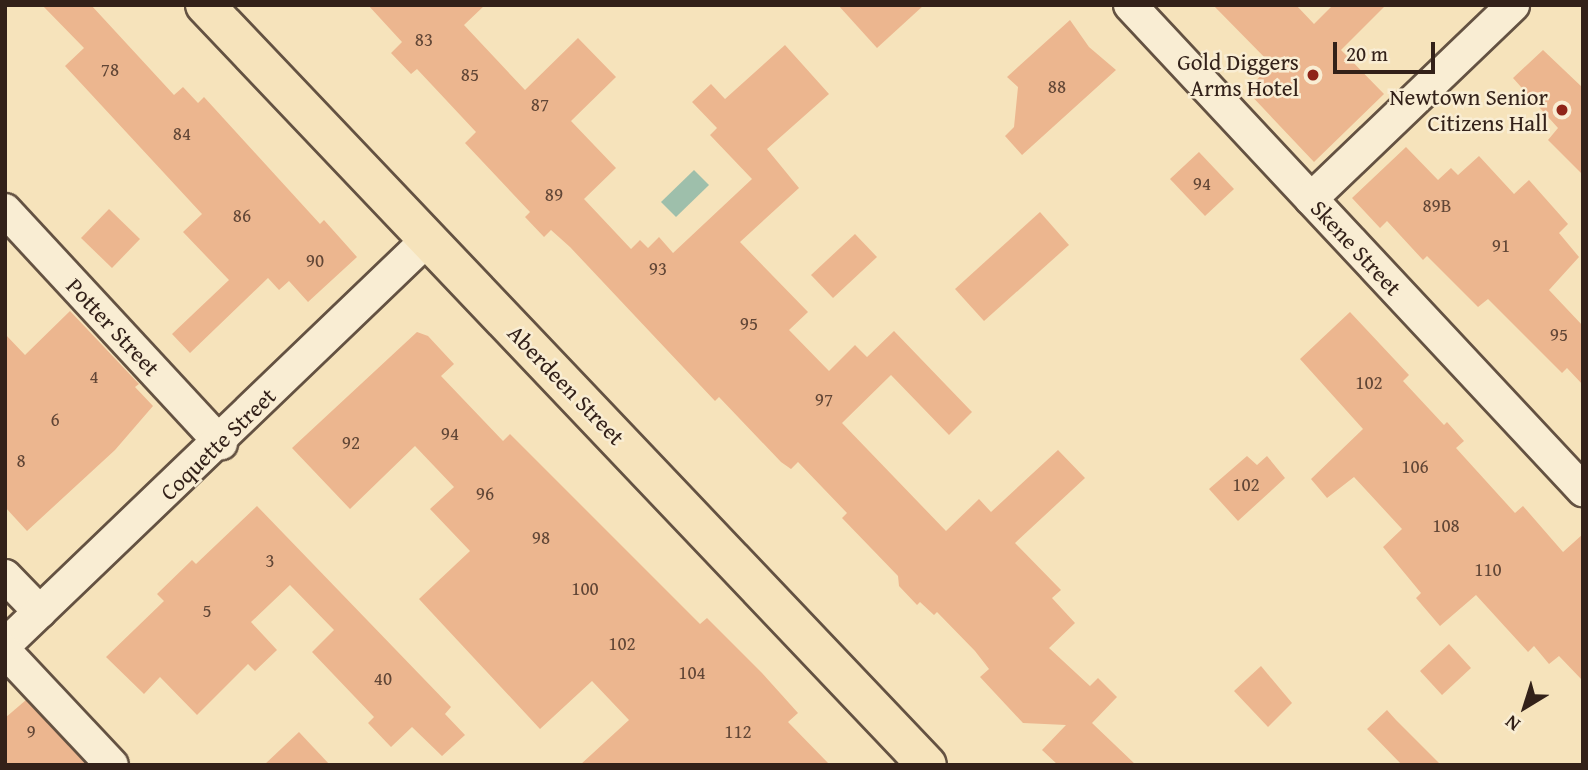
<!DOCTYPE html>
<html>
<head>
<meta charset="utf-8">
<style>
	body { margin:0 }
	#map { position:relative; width:1588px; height:770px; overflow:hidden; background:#f6e3bb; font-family:"Gentium Book Plus",serif }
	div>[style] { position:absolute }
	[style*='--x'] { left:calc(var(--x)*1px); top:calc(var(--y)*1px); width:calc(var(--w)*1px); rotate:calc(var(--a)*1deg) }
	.water>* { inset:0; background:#9ebfab }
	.building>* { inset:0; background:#ecb68f }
	.roads { filter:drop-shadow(2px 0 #645242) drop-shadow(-2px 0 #645242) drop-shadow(0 2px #645242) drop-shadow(0 -2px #645242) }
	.minor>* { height:32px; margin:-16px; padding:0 16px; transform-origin:16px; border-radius:16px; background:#f9edd3 }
	.primary>* { height:38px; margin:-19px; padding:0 19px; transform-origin:19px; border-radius:19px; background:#f6e3bb }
	.dots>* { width:19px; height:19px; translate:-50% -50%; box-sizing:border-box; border:4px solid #f9edd3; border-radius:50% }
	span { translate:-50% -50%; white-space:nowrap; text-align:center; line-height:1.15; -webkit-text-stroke:5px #f9edd3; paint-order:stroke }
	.number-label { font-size:19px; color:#614636 }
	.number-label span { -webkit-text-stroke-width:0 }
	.poi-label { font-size:23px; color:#332119 }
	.right { translate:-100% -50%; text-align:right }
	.street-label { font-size:23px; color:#332119 }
	.frame { position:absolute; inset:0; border:7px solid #332119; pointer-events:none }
	.north { position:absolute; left:1490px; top:672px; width:70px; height:70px; -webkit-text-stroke:5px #f9edd3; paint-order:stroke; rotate:218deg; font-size:19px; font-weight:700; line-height:28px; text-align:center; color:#332119 }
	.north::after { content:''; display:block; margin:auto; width:24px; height:32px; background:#332119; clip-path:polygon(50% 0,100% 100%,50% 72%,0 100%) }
	.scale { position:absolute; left:1333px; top:42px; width:102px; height:32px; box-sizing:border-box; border:4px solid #332119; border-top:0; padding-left:9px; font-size:21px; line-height:24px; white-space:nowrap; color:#332119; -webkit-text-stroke:5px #f9edd3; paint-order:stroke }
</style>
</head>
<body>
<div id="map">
	<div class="water">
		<div style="clip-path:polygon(694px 170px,709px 185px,676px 217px,661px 202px)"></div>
	</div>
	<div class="building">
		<div style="clip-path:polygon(42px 5px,91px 5px,174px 95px,183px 87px,198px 103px,204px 97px,320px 224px,324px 220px,357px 257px,308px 302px,289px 281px,279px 290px,268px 278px,190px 353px,172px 334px,229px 280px,183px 232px,202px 214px,65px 66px,84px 48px)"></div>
		<div style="clip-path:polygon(368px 5px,485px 5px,464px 25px,525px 90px,578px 38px,616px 77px,571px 121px,616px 168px,584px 199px,631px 249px,640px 240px,648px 248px,659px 237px,673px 253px,752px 179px,710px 135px,717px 128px,692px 102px,711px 84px,725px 99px,785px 45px,829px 94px,767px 149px,799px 188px,740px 242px,808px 312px,789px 330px,829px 371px,855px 345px,867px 357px,894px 331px,972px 412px,949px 435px,891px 375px,842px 423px,946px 531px,979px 499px,991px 512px,1058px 450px,1085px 478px,1015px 543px,1061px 590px,1052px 598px,1075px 623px,1049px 648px,1090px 686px,1098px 678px,1117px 697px,1092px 723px,1136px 765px,1058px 765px,1042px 750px,1066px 725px,1023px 723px,980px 677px,989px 669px,975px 651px,937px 612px,934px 615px,920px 602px,917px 605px,899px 586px,898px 576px,842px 518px,847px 513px,798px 462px,791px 469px,781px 462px,719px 397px,715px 401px,570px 247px,551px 230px,544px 237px,525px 217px,530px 212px,465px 143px,476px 132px,417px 69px,411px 74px,391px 53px,402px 42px)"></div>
		<div style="clip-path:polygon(838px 5px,924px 5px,877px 48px)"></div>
		<div style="clip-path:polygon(1213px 5px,1296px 5px,1314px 24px,1333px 5px,1386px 5px,1341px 50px,1384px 94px,1314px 162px,1246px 90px,1272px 65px)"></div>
		<div style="clip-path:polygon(1070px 20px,1089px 47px,1116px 70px,1022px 155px,1005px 136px,1014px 127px,1018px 87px,1007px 77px)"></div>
		<div style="clip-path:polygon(1543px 50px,1583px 88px,1583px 175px,1548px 140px,1558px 128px,1513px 78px)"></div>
		<div style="clip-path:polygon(1406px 147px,1438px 180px,1451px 168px,1458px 175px,1479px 156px,1514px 194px,1529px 180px,1568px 224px,1559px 233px,1579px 257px,1549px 290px,1583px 326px,1583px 385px,1567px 368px,1562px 373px,1488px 299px,1478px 307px,1427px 256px,1423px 260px,1387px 221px,1380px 228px,1352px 198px)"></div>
		<div style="clip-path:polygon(1199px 152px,1234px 189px,1205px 216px,1170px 179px)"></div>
		<div style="clip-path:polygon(109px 209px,140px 239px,112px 268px,81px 238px)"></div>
		<div style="clip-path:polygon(1040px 212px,1069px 245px,984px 321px,955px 289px)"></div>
		<div style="clip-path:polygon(855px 234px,877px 257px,833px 298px,811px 275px)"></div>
		<div style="clip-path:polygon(70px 311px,139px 384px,135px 387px,153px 406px,115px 450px,27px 531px,5px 507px,5px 334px,25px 355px)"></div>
		<div style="clip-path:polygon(1350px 312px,1409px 375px,1403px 381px,1444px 425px,1447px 422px,1464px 441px,1456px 448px,1515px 513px,1523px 506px,1563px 552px,1583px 534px,1583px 681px,1559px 656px,1549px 664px,1534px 646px,1528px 652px,1476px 595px,1440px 626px,1416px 598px,1421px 593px,1383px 547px,1402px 529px,1354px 477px,1327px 498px,1311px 479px,1363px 429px,1300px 359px)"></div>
		<div style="clip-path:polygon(417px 332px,428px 336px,454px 364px,441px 376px,503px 441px,510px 434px,700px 624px,707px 618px,762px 673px,798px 713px,788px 722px,830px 765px,580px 765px,629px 720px,592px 681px,540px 729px,419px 599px,470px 551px,430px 509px,454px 487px,415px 446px,350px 509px,292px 448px)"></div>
		<div style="clip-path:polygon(1247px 456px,1257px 465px,1267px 456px,1285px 478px,1238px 521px,1209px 489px)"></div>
		<div style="clip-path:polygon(257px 506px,451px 707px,445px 714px,465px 735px,442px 756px,412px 727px,391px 747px,368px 723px,374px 717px,312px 652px,334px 630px,290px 585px,251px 622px,277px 650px,255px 671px,248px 664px,197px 715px,160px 677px,144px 694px,106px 657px,164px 601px,157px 594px,192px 560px,196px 564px)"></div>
		<div style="clip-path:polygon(1449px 644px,1471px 668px,1442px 695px,1420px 671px)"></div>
		<div style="clip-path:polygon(1261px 666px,1292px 703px,1268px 727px,1234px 691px)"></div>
		<div style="clip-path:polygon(26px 700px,87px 765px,5px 765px,5px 718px)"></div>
		<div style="clip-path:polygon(1387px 710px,1396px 720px,1441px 765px,1402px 765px,1367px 729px)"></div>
		<div style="clip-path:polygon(299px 732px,330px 765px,264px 765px)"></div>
	</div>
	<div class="roads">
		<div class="minor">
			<div style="--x:1130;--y:5;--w:664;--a:46.95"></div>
			<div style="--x:1311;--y:199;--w:280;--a:-43.8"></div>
			<div style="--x:5;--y:210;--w:318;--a:47.2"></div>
			<div style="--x:5;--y:576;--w:50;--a:45.8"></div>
			<div style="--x:5;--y:645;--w:586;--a:-43.83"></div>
			<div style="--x:5;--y:651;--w:156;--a:46.8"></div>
		</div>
		<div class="primary">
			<div style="--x:205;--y:5;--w:1048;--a:46.47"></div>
		</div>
	</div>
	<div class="dots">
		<div style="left:1313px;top:75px;background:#8f2418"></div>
		<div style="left:1562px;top:110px;background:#8f2418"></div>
	</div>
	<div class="number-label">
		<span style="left:424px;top:40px">83</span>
		<span style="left:110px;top:70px">78</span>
		<span style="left:470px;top:75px">85</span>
		<span style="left:1057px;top:87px">88</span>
		<span style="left:540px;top:105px">87</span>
		<span style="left:182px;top:134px">84</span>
		<span style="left:1202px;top:184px">94</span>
		<span style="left:554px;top:195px">89</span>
		<span style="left:1437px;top:206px">89B</span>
		<span style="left:242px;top:216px">86</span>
		<span style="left:1501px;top:246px">91</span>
		<span style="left:315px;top:261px">90</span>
		<span style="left:658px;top:269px">93</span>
		<span style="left:749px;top:324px">95</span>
		<span style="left:1559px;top:335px">95</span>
		<span style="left:94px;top:377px">4</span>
		<span style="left:1369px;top:383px">102</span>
		<span style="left:824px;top:400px">97</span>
		<span style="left:55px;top:420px">6</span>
		<span style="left:450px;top:434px">94</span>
		<span style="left:351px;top:443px">92</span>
		<span style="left:21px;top:461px">8</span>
		<span style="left:1415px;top:467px">106</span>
		<span style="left:1246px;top:485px">102</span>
		<span style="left:485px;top:494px">96</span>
		<span style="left:1446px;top:526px">108</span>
		<span style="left:541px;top:538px">98</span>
		<span style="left:270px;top:561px">3</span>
		<span style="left:1488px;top:570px">110</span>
		<span style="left:585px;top:589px">100</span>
		<span style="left:207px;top:611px">5</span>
		<span style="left:622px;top:644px">102</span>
		<span style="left:692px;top:673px">104</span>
		<span style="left:383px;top:679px">40</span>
		<span style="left:31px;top:732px">9</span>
		<span style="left:738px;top:732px">112</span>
	</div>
	<div class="poi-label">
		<span class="right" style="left:1299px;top:75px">Gold Diggers<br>Arms Hotel</span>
		<span class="right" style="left:1548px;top:110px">Newtown Senior<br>Citizens Hall</span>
	</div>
	<div class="street-label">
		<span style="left:1356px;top:248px;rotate:47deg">Skene Street</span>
		<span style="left:113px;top:327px;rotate:47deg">Potter Street</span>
		<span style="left:566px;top:385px;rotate:46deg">Aberdeen Street</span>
		<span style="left:218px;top:444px;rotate:-44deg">Coquette Street</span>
	</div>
	<div class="frame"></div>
	<div class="north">N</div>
	<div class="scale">20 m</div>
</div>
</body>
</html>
